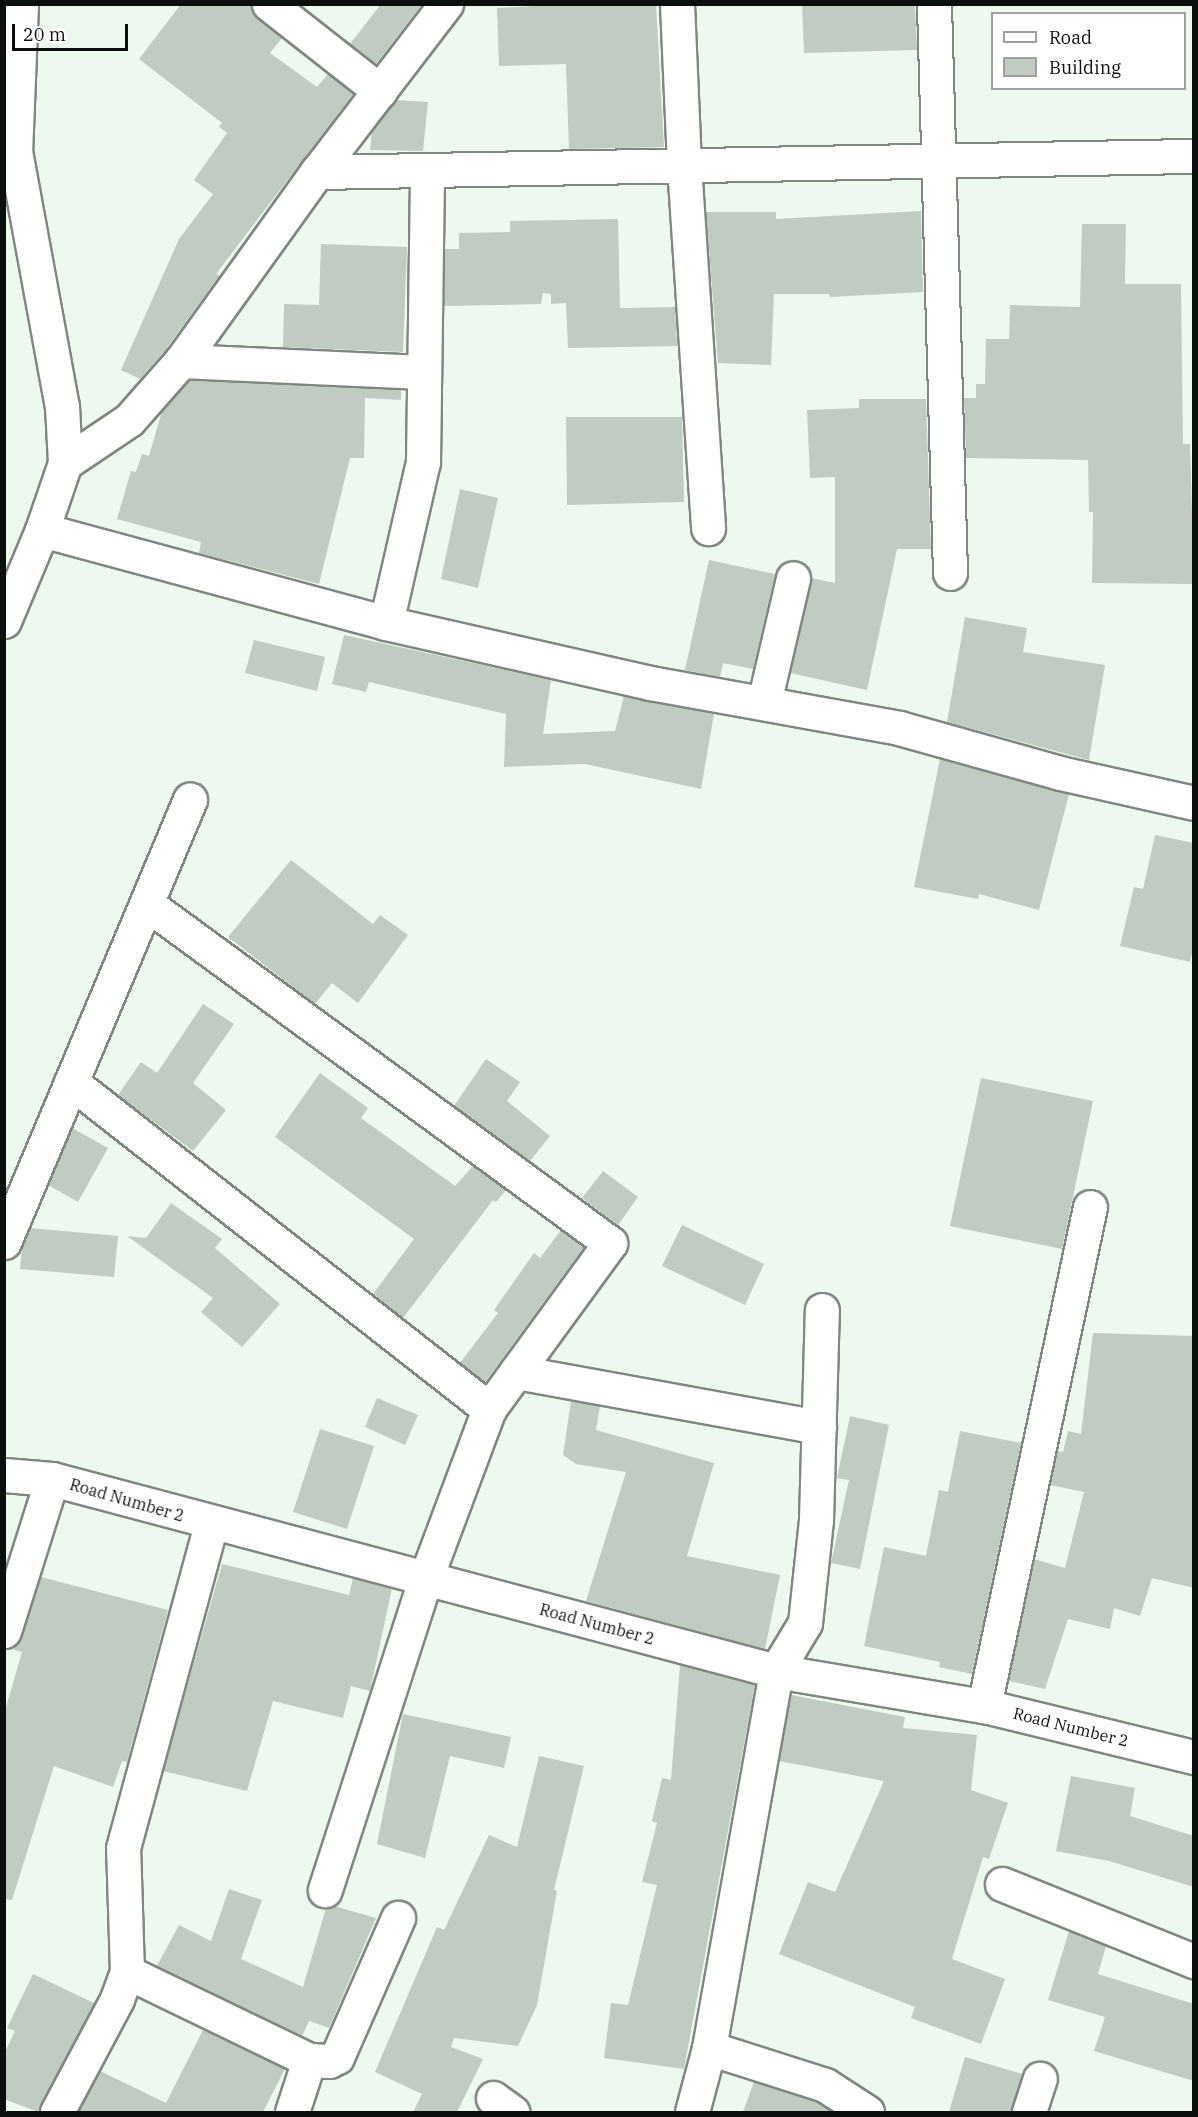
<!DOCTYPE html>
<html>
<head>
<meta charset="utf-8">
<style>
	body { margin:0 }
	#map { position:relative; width:1198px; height:2117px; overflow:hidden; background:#edf9ee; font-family:"IBM Plex Serif",serif }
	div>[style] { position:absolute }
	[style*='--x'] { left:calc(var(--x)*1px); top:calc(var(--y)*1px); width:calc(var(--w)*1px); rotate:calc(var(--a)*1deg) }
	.building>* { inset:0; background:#c0cbc1 }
	.roads { filter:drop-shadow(2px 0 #7e887f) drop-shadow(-2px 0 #7e887f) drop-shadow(0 2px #7e887f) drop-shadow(0 -2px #7e887f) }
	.minor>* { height:33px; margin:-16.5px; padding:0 16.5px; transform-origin:16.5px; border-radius:16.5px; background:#fff }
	span { translate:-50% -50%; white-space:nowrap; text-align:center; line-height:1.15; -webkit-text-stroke:4.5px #fff; paint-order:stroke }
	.street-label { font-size:16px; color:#0c100c }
	.frame { position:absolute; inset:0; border:6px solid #0c100c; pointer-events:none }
	.legend { position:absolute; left:991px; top:12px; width:195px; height:78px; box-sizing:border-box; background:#fff; border:2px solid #9e9f9e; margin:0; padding:8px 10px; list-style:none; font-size:18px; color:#0c100c }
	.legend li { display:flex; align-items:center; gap:12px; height:30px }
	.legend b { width:30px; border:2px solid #9e9f9e }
	.scale { position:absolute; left:12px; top:24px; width:116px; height:27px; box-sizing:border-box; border:3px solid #0c100c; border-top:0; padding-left:8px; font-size:18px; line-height:21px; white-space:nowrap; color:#0c100c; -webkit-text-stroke:4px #fff; paint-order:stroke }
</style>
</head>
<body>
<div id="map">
	<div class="building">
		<div style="clip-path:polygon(181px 4px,251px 4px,257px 18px,282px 38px,270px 53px,317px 87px,328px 74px,353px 94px,216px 274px,219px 276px,166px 349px,140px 379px,121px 370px,179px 239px,213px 194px,194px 180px,227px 133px,219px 127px,222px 123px,139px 59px)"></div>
		<div style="clip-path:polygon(381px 4px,422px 4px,376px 64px,350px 44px)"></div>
		<div style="clip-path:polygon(573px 4px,656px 4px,664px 147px,569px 149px,566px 64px,499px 66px,497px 8px)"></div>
		<div style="clip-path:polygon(802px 4px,915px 4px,917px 50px,804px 53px)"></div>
		<div style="clip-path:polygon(396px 100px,428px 102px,423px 151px,370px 150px,372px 131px)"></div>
		<div style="clip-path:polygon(921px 211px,923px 292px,830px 297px,829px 294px,774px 294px,771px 365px,718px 363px,706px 212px,776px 212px,776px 219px)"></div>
		<div style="clip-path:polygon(618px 219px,620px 308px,675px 307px,677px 346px,568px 348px,566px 303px,551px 304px,551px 294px,543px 293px,541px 304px,444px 306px,445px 249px,459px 249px,459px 233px,510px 232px,510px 221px)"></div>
		<div style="clip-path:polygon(1082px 224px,1126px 224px,1125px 284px,1181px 284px,1183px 444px,1190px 444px,1194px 584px,1092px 583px,1093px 512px,1089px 512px,1088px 460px,966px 458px,964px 398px,976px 398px,976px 384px,985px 384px,986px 339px,1009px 339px,1010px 305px,1080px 307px)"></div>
		<div style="clip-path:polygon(321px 244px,407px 247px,403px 352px,283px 347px,284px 304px,319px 305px)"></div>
		<div style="clip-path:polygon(189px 380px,401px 390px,401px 400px,365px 398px,364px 458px,350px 458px,319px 584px,199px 553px,201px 542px,117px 519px,131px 471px,136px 472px,142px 454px,149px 456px,162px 411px)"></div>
		<div style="clip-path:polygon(859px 399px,926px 399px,931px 549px,897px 549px,867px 690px,790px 673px,811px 578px,835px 583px,835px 477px,810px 478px,807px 410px,859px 408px)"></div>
		<div style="clip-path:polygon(566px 417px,682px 417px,684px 502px,567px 505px)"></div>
		<div style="clip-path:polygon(460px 489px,498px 498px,478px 588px,441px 579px)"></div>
		<div style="clip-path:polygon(709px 560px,775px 574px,753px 669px,723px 663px,720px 677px,685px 670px)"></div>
		<div style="clip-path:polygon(965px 617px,1027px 628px,1023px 652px,1105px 665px,1089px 760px,947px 722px)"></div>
		<div style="clip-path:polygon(344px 635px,551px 680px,543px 734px,615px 731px,624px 696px,714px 714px,701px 789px,585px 764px,504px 767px,506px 714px,369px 682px,366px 692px,332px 684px)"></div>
		<div style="clip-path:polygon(254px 640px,325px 657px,317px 691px,245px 673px)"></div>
		<div style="clip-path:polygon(940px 759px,1069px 794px,1039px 910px,979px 894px,978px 899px,914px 887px)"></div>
		<div style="clip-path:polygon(1155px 835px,1194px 843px,1194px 945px,1190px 962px,1120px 946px,1134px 887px,1143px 889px)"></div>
		<div style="clip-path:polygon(291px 860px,373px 924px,380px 915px,408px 935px,358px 1003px,332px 983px,315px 1004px,228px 937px)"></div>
		<div style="clip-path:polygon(203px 1004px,234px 1024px,193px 1083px,226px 1110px,193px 1151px,118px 1095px,141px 1062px,157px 1073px)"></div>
		<div style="clip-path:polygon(486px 1059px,520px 1082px,507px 1101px,550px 1136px,530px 1161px,454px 1106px)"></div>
		<div style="clip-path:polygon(320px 1073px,368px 1108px,361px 1118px,455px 1186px,473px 1166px,506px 1190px,496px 1202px,493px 1200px,403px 1318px,373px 1294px,414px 1239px,275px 1137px)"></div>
		<div style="clip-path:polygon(981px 1078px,1093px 1101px,1062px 1249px,950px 1226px)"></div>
		<div style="clip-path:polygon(72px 1128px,108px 1148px,78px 1202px,48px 1185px)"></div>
		<div style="clip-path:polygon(603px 1171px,638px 1197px,618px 1225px,582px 1198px)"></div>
		<div style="clip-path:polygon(171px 1203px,222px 1239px,215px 1248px,280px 1304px,242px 1347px,201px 1312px,213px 1298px,127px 1236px,146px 1238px)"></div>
		<div style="clip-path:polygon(682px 1225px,764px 1264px,745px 1305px,662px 1266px)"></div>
		<div style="clip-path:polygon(30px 1228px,118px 1236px,114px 1277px,20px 1269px,22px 1249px)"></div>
		<div style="clip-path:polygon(561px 1230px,584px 1247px,485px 1382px,460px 1363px,498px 1313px,494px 1310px,534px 1253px,540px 1258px)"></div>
		<div style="clip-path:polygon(1093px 1333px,1194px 1336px,1194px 1588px,1152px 1578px,1140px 1616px,1114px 1608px,1110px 1629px,1068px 1619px,1045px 1689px,1009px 1681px,1034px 1559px,1065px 1568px,1084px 1492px,1050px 1485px,1057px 1451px,1063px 1452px,1068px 1431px,1081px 1434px)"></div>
		<div style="clip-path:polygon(377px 1398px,418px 1415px,405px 1445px,365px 1427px)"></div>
		<div style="clip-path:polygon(571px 1401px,600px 1406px,596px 1430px,714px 1463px,687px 1556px,780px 1575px,765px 1649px,586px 1601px,626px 1472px,576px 1464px,563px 1455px)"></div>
		<div style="clip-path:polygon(850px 1416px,889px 1425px,860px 1569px,831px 1563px,849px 1480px,837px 1478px)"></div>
		<div style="clip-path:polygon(320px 1429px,374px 1446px,347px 1529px,293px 1512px)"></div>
		<div style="clip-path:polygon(960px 1431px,1021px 1443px,972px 1674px,939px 1667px,940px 1662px,864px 1646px,884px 1547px,926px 1556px,939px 1490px,948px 1492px)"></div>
		<div style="clip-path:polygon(222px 1564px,349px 1595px,353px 1578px,392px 1588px,370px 1691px,351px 1686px,343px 1718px,273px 1701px,247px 1791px,163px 1771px)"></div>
		<div style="clip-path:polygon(41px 1577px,168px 1610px,127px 1762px,122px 1761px,113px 1787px,54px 1766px,12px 1900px,4px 1899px,4px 1714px,22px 1652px,14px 1650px,15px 1646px)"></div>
		<div style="clip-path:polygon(680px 1665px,755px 1685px,684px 2069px,604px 2058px,611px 2003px,628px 2005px,657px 1885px,642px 1882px,657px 1823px,652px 1821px,662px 1778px,671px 1780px)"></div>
		<div style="clip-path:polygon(791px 1695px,905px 1717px,903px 1728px,977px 1735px,971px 1790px,1008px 1803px,989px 1859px,983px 1857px,952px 1959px,1005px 1979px,981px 2044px,911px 2018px,915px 2007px,779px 1954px,808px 1882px,835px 1892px,884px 1781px,779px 1761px)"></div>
		<div style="clip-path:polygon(403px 1714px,511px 1737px,504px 1768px,450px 1756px,425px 1858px,377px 1844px)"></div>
		<div style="clip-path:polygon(539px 1756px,584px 1766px,554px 1890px,557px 1891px,537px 2005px,518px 2046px,454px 2038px,451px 2047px,483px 2059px,457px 2112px,413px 2112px,422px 2094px,375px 2072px,437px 1927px,444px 1930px,489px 1835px,517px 1847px)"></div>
		<div style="clip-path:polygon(1071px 1776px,1135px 1788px,1130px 1816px,1194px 1836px,1194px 1887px,1109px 1861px,1056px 1851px)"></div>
		<div style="clip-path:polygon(229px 1889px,262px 1900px,241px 1959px,303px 1987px,326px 1908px,334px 1906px,376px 1918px,329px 2028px,309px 2021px,302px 2036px,157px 1966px,179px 1925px,211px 1941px)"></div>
		<div style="clip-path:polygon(1069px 1931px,1106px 1946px,1098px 1974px,1194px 2004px,1194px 2081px,1094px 2051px,1105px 2017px,1048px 2000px)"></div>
		<div style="clip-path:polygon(33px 1974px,94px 2003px,38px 2112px,4px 2099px,4px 2054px,15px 2031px,7px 2028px)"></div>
		<div style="clip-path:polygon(203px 2030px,285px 2069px,263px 2112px,78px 2112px,100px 2071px,166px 2103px)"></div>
		<div style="clip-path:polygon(965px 2057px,1022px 2074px,1011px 2112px,949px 2112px)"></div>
		<div style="clip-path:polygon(754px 2082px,817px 2102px,833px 2112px,743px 2112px)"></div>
	</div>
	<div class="roads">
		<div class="minor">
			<div style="--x:21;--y:4;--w:147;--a:92.3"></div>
			<div style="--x:15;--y:151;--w:259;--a:79.6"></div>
			<div style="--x:62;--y:406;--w:57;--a:87"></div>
			<div style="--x:65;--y:463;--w:71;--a:108.9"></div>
			<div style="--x:42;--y:530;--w:356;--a:15.1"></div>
			<div style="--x:386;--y:623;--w:271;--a:12.8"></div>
			<div style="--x:650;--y:683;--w:253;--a:10.2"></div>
			<div style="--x:899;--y:728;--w:167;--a:15.6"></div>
			<div style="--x:1060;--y:773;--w:137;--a:12.6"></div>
			<div style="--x:269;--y:4;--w:141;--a:38.1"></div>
			<div style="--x:677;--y:4;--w:161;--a:87.5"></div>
			<div style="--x:684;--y:165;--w:364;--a:86.2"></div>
			<div style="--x:934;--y:4;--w:569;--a:88.39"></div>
			<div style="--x:317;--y:172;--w:877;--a:-1.05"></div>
			<div style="--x:181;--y:361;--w:242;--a:2.6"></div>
			<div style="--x:65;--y:463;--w:77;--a:-33.9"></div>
			<div style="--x:129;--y:420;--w:79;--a:-48.6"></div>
			<div style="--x:181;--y:361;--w:233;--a:-54.3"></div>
			<div style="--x:317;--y:172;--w:212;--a:-52.5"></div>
			<div style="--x:4;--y:621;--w:99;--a:-67.3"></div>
			<div style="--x:386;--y:623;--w:165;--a:-77.1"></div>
			<div style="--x:423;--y:462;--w:292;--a:-89.2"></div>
			<div style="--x:764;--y:703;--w:128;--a:-76.9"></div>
			<div style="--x:147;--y:904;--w:574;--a:36.21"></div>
			<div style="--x:610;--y:1243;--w:205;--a:126.1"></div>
			<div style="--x:489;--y:1409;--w:183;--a:110.5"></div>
			<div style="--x:425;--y:1580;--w:326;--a:107.9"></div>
			<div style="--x:71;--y:1082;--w:531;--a:38.04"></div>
			<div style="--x:4;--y:1242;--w:480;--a:-67.2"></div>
			<div style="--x:516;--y:1372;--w:308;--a:10.3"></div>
			<div style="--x:4;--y:1475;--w:48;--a:4.8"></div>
			<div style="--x:52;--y:1479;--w:749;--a:14.85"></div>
			<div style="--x:776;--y:1671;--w:211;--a:9.6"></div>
			<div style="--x:984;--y:1706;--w:216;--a:13.7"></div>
			<div style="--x:4;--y:1631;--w:159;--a:-72.5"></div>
			<div style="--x:984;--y:1706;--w:510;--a:-78.01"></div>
			<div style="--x:1002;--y:1884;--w:207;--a:21.9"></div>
			<div style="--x:127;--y:1972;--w:202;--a:25.8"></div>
			<div style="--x:709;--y:2048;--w:122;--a:17.7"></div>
			<div style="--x:825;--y:2085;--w:50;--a:32.7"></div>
			<div style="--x:493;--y:2098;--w:24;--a:36"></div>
			<div style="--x:57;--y:2112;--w:128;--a:-62"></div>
			<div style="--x:117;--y:1999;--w:29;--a:-70"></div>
			<div style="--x:127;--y:1972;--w:124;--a:-91.8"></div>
			<div style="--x:123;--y:1848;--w:336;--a:-74.8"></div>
			<div style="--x:292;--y:2112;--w:55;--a:-71.9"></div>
			<div style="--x:309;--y:2060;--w:20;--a:3"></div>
			<div style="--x:329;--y:2061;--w:9;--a:-27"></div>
			<div style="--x:337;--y:2057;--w:152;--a:-66.3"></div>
			<div style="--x:692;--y:2112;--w:66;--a:-75.1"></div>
			<div style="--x:709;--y:2048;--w:383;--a:-79.9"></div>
			<div style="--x:776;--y:1671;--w:56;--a:-58.9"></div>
			<div style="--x:805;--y:1623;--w:104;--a:-83.9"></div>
			<div style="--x:816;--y:1520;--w:210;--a:-88.4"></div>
			<div style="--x:1029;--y:2112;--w:35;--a:-72"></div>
		</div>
	</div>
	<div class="street-label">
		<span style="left:127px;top:1500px;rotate:16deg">Road Number 2</span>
		<span style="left:597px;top:1624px;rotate:15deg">Road Number 2</span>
		<span style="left:1071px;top:1727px;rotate:14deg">Road Number 2</span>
	</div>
	<div class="frame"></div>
	<ul class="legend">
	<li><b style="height:8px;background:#fff"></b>Road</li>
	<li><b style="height:16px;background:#c0cbc1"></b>Building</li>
	</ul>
	<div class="scale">20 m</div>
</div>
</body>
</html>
